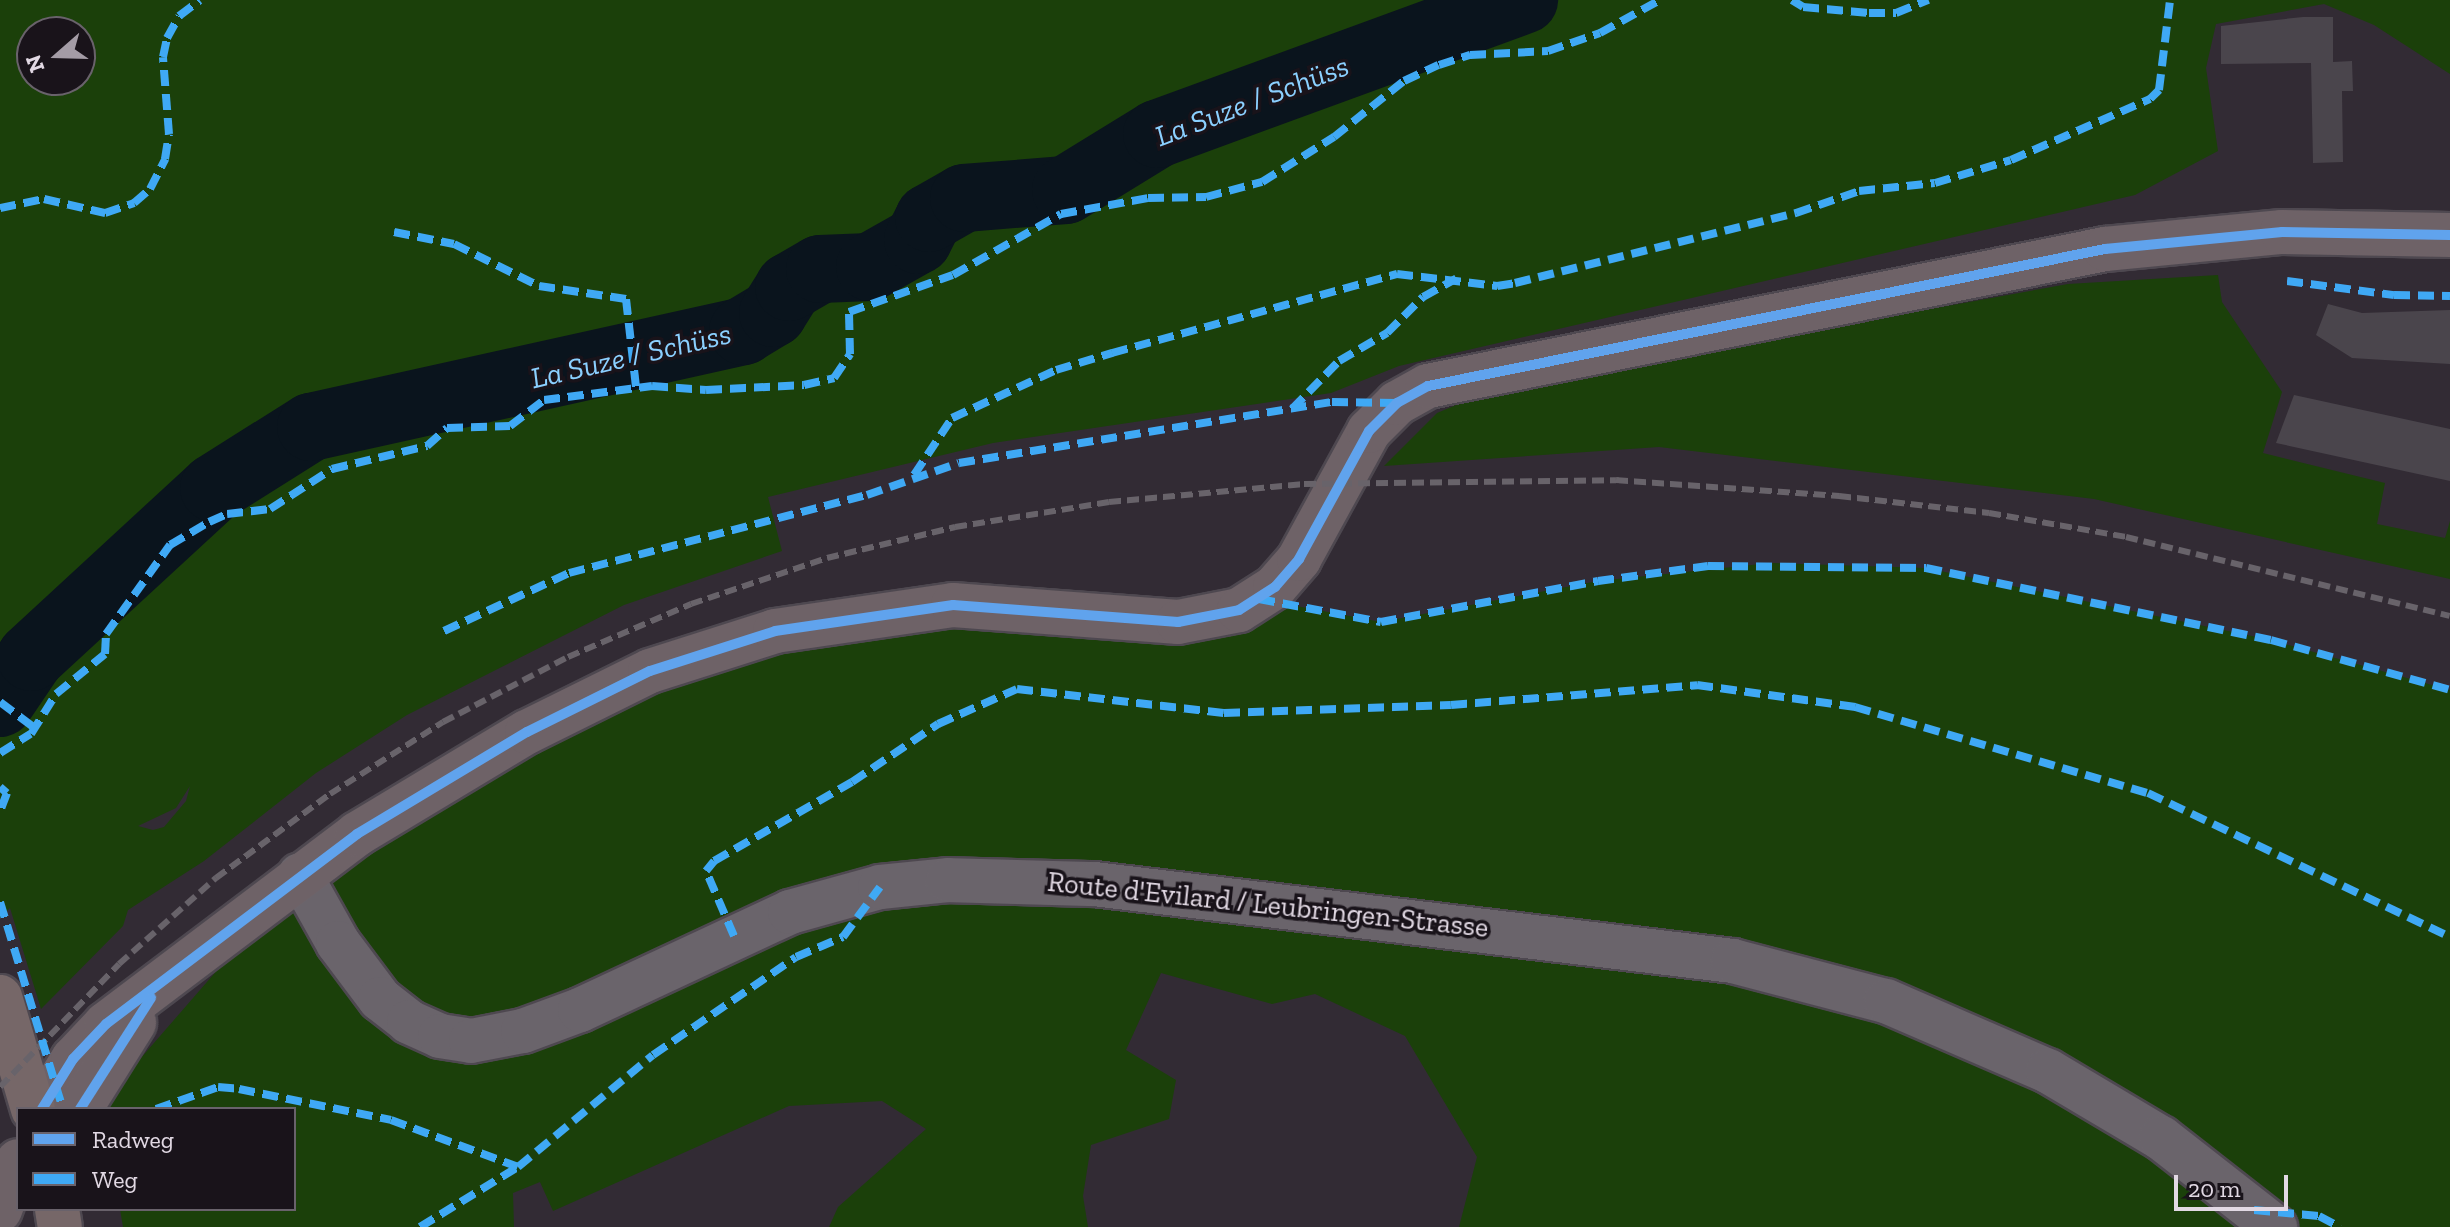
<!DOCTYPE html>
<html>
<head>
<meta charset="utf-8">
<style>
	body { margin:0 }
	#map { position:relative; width:2450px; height:1227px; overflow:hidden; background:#322b34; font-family:"Zilla Slab",serif }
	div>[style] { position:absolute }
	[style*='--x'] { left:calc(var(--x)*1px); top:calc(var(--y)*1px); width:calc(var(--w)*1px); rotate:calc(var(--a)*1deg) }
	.green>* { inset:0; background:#1b400a }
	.river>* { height:68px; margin:-34px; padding:0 34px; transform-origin:34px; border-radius:34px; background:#0a141d }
	.building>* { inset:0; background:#4a454c }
	.roads { filter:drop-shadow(2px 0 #4e4850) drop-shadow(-2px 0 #4e4850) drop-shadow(0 2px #4e4850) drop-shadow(0 -2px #4e4850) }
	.minor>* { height:44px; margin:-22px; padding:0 22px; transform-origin:22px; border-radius:22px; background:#6a646b }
	.major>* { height:44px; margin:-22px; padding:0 22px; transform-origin:22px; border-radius:22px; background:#6e6267 }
	.highway>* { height:44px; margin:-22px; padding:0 22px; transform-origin:22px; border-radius:22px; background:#766768 }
	.rail>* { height:6px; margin-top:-3px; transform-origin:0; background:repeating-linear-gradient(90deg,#68636a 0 12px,transparent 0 18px) }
	.quiet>* { height:8px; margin-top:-4px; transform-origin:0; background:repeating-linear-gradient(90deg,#3fa9f5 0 16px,transparent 0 24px) }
	.cycleway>* { height:10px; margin:-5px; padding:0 5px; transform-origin:5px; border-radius:5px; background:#60a3ed }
	span { translate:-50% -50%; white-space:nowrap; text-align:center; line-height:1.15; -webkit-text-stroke:7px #19131a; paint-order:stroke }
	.street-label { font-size:28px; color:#e2d9e4 }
	.water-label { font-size:30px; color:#8bd0ff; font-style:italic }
	.legend { position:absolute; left:16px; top:1107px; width:280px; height:104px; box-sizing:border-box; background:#19131a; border:2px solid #69626b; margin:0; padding:10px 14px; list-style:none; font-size:24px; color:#e2d9e4 }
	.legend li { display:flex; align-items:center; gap:16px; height:40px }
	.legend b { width:40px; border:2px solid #69626b }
	.north { position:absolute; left:16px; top:16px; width:80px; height:80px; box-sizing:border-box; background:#19131a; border:2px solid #69626b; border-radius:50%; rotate:250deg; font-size:22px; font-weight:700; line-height:32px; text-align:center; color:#e2d9e4 }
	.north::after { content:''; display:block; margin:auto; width:28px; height:36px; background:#a49ca6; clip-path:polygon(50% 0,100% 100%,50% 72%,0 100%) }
	.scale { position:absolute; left:2174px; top:1175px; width:114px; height:36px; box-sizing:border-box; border:4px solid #e2d9e4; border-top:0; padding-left:10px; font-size:24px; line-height:28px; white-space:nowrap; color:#e2d9e4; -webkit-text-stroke:6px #19131a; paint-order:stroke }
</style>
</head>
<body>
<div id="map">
	<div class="green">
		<div style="clip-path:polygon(evenodd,0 0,2450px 0,2450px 74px,2374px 25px,2324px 4px,2216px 24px,2206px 68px,2218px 151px,2135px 195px,1399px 366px,1331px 393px,993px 443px,768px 497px,782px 551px,624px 605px,407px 715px,316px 773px,204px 861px,128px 910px,123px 926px,41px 1009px,10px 908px,0 918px,0 0,80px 32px,80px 80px,32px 80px,32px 32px,80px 32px,0 0,190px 786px,186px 801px,164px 827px,153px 830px,138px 826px,176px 808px,190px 786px)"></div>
		<div style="clip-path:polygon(2218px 275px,2222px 302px,2282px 392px,2263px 453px,2385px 483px,2377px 524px,2445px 538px,2450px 521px,2450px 579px,2094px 499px,1659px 447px,1384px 466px,1437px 413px,1497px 388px,2068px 284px)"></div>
		<div style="clip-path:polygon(1771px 563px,1926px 568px,2271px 640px,2450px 690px,2450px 1227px,1459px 1227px,1477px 1157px,1405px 1036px,1315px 994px,1272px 1004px,1161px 973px,1126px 1050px,1176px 1080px,1169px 1119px,1091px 1145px,1083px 1196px,1088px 1227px,829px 1227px,838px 1207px,926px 1129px,882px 1101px,789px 1106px,553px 1211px,540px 1182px,513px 1193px,514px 1227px,123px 1227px,120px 1209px,294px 1209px,294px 1109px,108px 1109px,107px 1097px,300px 875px,357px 834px,775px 631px,1259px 599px,1381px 622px,1598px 581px)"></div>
	</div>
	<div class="river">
		<div style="--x:0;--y:703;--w:55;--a:-56"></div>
		<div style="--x:31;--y:657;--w:249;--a:-42.7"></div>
		<div style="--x:214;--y:488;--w:115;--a:-32.2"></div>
		<div style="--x:311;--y:427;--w:443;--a:-12.5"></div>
		<div style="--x:743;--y:331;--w:35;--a:-31"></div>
		<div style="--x:773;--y:313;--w:31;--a:-58"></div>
		<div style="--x:789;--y:287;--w:36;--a:-30"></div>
		<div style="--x:820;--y:269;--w:50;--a:-2.3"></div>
		<div style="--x:870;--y:267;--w:55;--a:-29.4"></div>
		<div style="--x:918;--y:240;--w:25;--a:-63"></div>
		<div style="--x:929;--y:218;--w:40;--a:-29.7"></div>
		<div style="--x:964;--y:198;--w:102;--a:-4.5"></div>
		<div style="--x:1066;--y:190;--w:107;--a:-31.6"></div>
		<div style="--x:1157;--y:134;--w:391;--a:-20.1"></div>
	</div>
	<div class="building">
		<div style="clip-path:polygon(2303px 17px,2333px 17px,2333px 62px,2352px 61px,2353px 91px,2342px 91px,2343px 162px,2313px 163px,2311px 63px,2221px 64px,2221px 26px)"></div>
		<div style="clip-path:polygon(2328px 304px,2362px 313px,2450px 310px,2450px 364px,2352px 358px,2316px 335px)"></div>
		<div style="clip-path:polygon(2294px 395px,2450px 429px,2450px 481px,2276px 443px)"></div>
	</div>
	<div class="roads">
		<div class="minor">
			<div style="--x:300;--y:875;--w:78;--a:60.8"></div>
			<div style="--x:338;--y:943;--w:70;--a:53.1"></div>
			<div style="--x:380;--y:999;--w:37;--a:38"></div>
			<div style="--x:409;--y:1022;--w:34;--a:24"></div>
			<div style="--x:440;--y:1036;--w:31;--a:9"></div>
			<div style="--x:471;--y:1041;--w:53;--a:-10.9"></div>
			<div style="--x:523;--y:1031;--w:61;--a:-20.2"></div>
			<div style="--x:580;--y:1010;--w:232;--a:-25"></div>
			<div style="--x:790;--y:912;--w:93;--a:-15.5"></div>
			<div style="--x:880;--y:887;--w:68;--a:-5.9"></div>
			<div style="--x:948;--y:880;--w:146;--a:1.6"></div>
			<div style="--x:1094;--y:884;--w:644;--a:6.87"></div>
			<div style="--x:1733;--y:961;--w:158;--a:14.7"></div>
			<div style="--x:1886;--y:1001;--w:176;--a:23.4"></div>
			<div style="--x:2048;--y:1071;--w:131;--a:30.7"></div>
			<div style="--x:2161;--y:1138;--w:145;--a:38"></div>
		</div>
		<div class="major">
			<div style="--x:42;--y:1109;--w:59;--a:-58.2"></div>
			<div style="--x:73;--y:1059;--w:48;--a:-46.7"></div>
			<div style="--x:106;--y:1024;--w:315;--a:-37.1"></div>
			<div style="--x:357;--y:834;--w:198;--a:-31"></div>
			<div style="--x:527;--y:732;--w:137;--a:-26.4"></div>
			<div style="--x:650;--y:671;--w:131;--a:-17.7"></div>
			<div style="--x:775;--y:631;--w:180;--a:-8.3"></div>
			<div style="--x:953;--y:605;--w:226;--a:4.3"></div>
			<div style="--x:1178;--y:622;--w:62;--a:-11.1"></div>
			<div style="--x:1239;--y:610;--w:43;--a:-32.6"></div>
			<div style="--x:1275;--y:587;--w:37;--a:-49"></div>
			<div style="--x:1299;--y:559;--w:146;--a:-61.3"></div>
			<div style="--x:1369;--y:431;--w:40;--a:-45"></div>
			<div style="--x:1397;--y:403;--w:35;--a:-29"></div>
			<div style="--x:1428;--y:386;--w:691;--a:-11.44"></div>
			<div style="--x:2105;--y:249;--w:178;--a:-5.5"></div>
			<div style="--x:2282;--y:232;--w:168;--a:1"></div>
			<div style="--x:80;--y:1109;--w:102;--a:-57.9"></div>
			<div style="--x:0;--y:1210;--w:52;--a:-69.8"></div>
		</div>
		<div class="highway">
			<div style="--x:0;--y:997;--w:117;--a:73.6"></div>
			<div style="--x:57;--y:1209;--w:18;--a:81"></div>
		</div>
	</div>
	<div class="rail">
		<div style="--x:0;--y:1087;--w:171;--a:-45.9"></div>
		<div style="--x:119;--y:964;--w:130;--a:-41.6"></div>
		<div style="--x:216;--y:878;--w:142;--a:-36.4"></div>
		<div style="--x:330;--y:794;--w:134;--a:-32.5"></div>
		<div style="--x:443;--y:722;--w:141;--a:-27.5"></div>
		<div style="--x:568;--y:657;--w:134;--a:-23.3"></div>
		<div style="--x:691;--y:604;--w:144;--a:-18.7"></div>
		<div style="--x:827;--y:558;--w:132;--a:-13.6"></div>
		<div style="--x:955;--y:527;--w:156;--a:-9.2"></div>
		<div style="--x:1109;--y:502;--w:196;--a:-5.3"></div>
		<div style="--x:1304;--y:484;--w:312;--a:-0.7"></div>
		<div style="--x:1616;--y:480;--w:224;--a:4.1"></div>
		<div style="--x:1839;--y:496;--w:151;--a:6.5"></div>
		<div style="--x:1989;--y:513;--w:139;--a:9.9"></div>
		<div style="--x:2126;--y:537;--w:333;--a:13.7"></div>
	</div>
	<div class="quiet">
		<div style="--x:1792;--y:0;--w:13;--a:32"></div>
		<div style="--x:1803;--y:7;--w:66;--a:5.2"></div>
		<div style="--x:1869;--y:13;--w:27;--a:0"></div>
		<div style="--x:1896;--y:13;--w:35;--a:-22"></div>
		<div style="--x:0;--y:208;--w:45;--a:-11.6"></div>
		<div style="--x:44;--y:199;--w:63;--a:12.9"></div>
		<div style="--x:105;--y:213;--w:31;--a:-19"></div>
		<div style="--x:134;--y:203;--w:21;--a:-41"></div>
		<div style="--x:150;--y:189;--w:34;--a:-63"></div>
		<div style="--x:165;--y:159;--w:25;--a:-81"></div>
		<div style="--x:169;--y:134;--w:77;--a:-94.5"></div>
		<div style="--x:163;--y:57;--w:19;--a:-78"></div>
		<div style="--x:167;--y:38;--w:25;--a:-61"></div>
		<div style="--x:179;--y:16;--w:26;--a:-37"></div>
		<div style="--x:394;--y:232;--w:61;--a:11.3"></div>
		<div style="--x:454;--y:244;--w:95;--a:26.3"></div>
		<div style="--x:539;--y:286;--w:88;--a:8.5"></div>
		<div style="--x:626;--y:299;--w:89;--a:83.5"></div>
		<div style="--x:2287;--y:281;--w:108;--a:7.5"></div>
		<div style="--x:2394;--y:295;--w:56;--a:1"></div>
		<div style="--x:1292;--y:409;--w:67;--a:-45.6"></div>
		<div style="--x:1339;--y:361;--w:56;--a:-30.3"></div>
		<div style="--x:1387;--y:333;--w:51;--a:-45"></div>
		<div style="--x:1423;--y:297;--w:38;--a:-29"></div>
		<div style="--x:914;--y:475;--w:69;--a:-56.3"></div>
		<div style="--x:952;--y:418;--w:115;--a:-24.8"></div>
		<div style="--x:1056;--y:370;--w:59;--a:-16.9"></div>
		<div style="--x:1112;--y:353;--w:296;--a:-15.5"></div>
		<div style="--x:1397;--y:274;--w:101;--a:6.8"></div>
		<div style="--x:1497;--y:286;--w:18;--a:-9"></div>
		<div style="--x:1515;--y:283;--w:290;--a:-14"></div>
		<div style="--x:1796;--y:213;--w:67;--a:-19.2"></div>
		<div style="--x:1859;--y:191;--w:76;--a:-6"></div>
		<div style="--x:1935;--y:183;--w:79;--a:-16.8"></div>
		<div style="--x:2011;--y:160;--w:152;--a:-23.7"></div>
		<div style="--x:2150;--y:99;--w:13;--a:-45"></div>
		<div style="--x:2159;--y:90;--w:91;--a:-83"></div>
		<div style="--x:1259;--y:599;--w:124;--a:10.7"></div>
		<div style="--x:1381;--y:622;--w:221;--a:-10.7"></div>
		<div style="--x:1598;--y:581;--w:111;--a:-7.8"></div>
		<div style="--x:1708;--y:566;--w:218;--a:0.5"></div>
		<div style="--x:1926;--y:568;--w:352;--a:11.8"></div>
		<div style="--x:2271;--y:640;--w:186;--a:15.6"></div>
		<div style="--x:444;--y:631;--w:138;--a:-24.9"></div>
		<div style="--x:569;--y:573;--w:308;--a:-14.7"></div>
		<div style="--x:867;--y:495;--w:97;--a:-19.2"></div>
		<div style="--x:959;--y:463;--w:378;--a:-9.3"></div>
		<div style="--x:1332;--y:402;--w:65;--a:0.9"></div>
		<div style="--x:0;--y:702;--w:45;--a:36.9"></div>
		<div style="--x:0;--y:753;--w:36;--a:-32"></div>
		<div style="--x:31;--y:734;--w:47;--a:-58"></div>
		<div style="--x:56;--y:694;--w:63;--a:-39.2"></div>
		<div style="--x:105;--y:654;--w:20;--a:-87"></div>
		<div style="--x:106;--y:634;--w:110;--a:-54.3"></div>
		<div style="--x:170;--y:545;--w:45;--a:-30.5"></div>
		<div style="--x:209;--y:522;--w:20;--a:-24"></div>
		<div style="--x:227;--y:514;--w:43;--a:-6.6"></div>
		<div style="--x:270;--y:509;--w:74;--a:-32.8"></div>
		<div style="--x:332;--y:469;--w:98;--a:-13.6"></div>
		<div style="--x:427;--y:446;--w:27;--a:-42"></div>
		<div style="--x:447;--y:428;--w:63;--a:-1.8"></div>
		<div style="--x:510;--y:426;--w:43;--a:-37.4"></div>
		<div style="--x:544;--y:400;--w:109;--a:-7.4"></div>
		<div style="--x:652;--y:386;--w:54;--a:4.2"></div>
		<div style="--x:706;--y:390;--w:98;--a:-2.9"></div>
		<div style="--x:804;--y:385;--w:31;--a:-13"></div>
		<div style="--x:834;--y:378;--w:29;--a:-56"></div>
		<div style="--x:850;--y:354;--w:42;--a:-91.4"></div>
		<div style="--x:849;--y:312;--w:110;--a:-19.6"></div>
		<div style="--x:953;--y:275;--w:124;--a:-29.5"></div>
		<div style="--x:1061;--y:214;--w:88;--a:-10.4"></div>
		<div style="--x:1148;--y:198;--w:58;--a:-1"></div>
		<div style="--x:1206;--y:197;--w:58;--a:-15"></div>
		<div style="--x:1262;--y:182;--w:85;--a:-32"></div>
		<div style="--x:1334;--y:137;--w:90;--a:-38.7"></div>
		<div style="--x:1404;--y:81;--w:38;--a:-25"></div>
		<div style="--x:1439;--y:65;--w:33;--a:-18"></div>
		<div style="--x:1470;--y:55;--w:78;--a:-2.9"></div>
		<div style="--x:1548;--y:51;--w:55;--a:-19.1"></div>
		<div style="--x:1600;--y:33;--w:68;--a:-28.8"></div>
		<div style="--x:0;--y:787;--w:9;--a:41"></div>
		<div style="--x:7;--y:793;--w:19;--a:111"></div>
		<div style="--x:0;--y:902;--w:216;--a:73.1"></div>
		<div style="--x:734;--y:936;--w:71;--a:-113.3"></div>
		<div style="--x:706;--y:871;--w:13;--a:-51"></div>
		<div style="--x:714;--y:861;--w:159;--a:-29.8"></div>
		<div style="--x:852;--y:782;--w:104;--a:-34"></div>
		<div style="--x:938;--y:724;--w:86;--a:-23.9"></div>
		<div style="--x:1017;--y:689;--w:208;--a:6.6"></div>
		<div style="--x:1224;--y:713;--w:227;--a:-2"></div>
		<div style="--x:1451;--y:705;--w:247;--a:-4.6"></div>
		<div style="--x:1697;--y:685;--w:160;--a:7.9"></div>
		<div style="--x:1855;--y:707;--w:305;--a:16.4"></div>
		<div style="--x:2148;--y:793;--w:335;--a:25.5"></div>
		<div style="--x:156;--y:1109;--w:66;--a:-19.5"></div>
		<div style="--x:218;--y:1087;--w:21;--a:5"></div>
		<div style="--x:239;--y:1089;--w:155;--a:11.5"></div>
		<div style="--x:391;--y:1120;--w:135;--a:20.3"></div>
		<div style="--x:2254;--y:1210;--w:65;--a:5.3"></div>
		<div style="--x:2319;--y:1216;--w:24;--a:28"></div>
		<div style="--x:420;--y:1227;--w:115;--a:-31.5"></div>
		<div style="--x:518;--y:1167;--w:175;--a:-39.7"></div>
		<div style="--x:653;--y:1055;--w:173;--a:-34.4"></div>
		<div style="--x:796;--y:957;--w:51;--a:-23.1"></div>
		<div style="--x:843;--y:937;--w:62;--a:-53.5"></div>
	</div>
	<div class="cycleway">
		<div style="--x:42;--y:1109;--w:59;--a:-58.2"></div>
		<div style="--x:73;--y:1059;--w:48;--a:-46.7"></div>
		<div style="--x:106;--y:1024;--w:315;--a:-37.1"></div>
		<div style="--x:357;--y:834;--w:198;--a:-31"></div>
		<div style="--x:527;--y:732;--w:137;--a:-26.4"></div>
		<div style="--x:650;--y:671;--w:131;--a:-17.7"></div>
		<div style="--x:775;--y:631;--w:180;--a:-8.3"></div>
		<div style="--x:953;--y:605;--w:226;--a:4.3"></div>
		<div style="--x:1178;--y:622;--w:62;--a:-11.1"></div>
		<div style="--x:1239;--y:610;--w:43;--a:-32.6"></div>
		<div style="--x:1275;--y:587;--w:37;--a:-49"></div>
		<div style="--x:1299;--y:559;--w:146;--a:-61.3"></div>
		<div style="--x:1369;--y:431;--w:40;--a:-45"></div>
		<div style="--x:1397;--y:403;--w:35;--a:-29"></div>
		<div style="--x:1428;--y:386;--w:691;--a:-11.44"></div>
		<div style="--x:2105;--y:249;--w:178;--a:-5.5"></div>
		<div style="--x:2282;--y:232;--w:168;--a:1"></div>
		<div style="--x:80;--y:1109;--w:132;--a:-57.4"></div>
	</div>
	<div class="street-label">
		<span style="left:1268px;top:905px;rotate:6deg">Route d'Evilard / Leubringen-Strasse</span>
	</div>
	<div class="water-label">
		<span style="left:1252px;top:101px;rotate:-21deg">La Suze / Schüss</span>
		<span style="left:631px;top:356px;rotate:-13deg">La Suze / Schüss</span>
	</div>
	<ul class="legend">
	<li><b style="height:10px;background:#60a3ed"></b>Radweg</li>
	<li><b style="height:10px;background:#3fa9f5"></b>Weg</li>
	</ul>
	<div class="north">N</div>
	<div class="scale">20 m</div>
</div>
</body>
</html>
